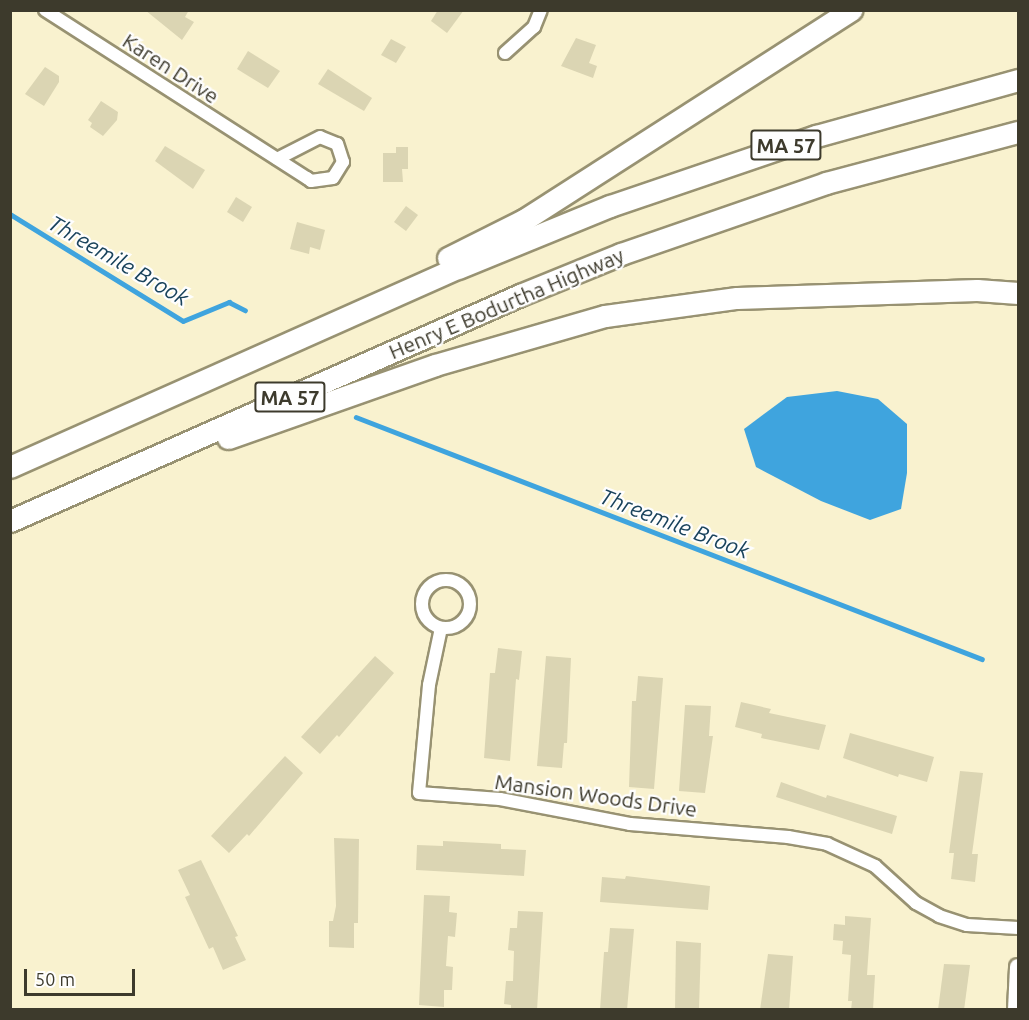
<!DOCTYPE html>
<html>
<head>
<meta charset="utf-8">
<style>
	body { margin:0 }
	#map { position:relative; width:1029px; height:1020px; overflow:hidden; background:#f9f2cf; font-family:Ubuntu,sans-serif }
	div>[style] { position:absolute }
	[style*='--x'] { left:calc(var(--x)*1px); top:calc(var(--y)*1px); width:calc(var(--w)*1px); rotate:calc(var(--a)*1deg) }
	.water>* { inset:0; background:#3fa4de }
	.stream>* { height:4.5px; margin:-2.25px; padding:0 2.25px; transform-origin:2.25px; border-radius:2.25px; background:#3fa4de }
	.building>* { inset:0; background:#dbd5b3 }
	.roads { filter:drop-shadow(2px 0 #989272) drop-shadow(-2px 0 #989272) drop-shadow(0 2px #989272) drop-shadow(0 -2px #989272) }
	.street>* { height:12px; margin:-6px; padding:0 6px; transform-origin:6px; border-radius:6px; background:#fff }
	.street>.ring { margin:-6px; padding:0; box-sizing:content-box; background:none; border:12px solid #fff; border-radius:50% }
	.secondary>* { height:16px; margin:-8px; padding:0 8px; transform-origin:8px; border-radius:8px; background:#fff }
	.highway>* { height:21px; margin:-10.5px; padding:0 10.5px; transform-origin:10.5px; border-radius:10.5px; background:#fff }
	span { translate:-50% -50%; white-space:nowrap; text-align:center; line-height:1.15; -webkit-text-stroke:4.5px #fefefe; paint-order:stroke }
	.shield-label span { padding:2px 4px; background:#fefefe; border:2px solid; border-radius:4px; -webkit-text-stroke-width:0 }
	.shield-label { font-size:20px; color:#3d3a2c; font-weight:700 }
	.street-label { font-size:21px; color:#3d3a2c }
	.water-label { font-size:22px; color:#1a435c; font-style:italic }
	.frame { position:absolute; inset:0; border:12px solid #3d3a2c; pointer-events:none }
	.scale { position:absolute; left:24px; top:969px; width:111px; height:27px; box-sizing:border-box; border:3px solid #3d3a2c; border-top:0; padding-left:8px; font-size:18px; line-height:21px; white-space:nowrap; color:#3d3a2c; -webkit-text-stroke:4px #fefefe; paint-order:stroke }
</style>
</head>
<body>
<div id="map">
	<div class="water">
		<div style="clip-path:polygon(837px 391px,878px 399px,907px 424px,907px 473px,901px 509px,870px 520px,821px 501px,756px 467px,744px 429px,787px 397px)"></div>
	</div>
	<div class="stream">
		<div style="--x:10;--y:214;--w:203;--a:31.7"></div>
		<div style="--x:183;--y:321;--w:50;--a:-22.4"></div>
		<div style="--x:229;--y:302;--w:18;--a:27"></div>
		<div style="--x:356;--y:417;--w:671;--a:21.14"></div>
	</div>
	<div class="building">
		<div style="clip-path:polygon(145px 10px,189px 10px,185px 17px,194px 22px,182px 40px)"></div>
		<div style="clip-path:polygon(438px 10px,464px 10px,447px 33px,431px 21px)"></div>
		<div style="clip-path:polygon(576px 38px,596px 45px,589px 63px,597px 66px,593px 78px,561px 66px)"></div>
		<div style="clip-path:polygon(391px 39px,406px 47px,396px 63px,381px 55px)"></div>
		<div style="clip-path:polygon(248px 51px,280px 71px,268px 88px,237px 69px)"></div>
		<div style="clip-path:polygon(45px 67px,59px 76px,59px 82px,44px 106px,25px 94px)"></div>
		<div style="clip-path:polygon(328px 69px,372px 98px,364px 111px,318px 84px)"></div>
		<div style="clip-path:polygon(101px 101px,118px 112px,117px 120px,103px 136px,90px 127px,92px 123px,88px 120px)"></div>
		<div style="clip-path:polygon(165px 146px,205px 170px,193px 189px,155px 161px)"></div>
		<div style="clip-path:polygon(396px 147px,408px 147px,408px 169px,402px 169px,403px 182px,383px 182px,383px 153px,396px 153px)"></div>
		<div style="clip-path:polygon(236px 197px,252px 207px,243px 222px,227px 212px)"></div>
		<div style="clip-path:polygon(406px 206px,418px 215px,406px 231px,394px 222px)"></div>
		<div style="clip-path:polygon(297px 222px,325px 230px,320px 250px,310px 247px,309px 254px,290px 249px)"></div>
		<div style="clip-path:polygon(498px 648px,522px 651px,519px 680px,516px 679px,510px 761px,484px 758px,490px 673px,495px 673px)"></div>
		<div style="clip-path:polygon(375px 656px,394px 673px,339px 737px,337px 735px,320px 754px,301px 737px)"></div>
		<div style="clip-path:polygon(546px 656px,571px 658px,567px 743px,564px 743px,562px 768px,537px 766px)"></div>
		<div style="clip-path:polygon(638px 676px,663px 678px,654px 789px,629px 787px,632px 701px,636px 701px)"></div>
		<div style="clip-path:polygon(741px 702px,771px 709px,769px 713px,826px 725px,819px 750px,761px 738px,762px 734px,735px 727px)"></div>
		<div style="clip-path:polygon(685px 705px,711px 706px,709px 736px,713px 736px,705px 793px,679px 791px)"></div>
		<div style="clip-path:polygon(850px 733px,934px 757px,927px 782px,899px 774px,898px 777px,843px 758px)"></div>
		<div style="clip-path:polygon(285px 756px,303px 773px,249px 836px,247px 834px,229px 853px,211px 836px)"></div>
		<div style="clip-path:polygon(960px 771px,983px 773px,972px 854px,978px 854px,975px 882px,951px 879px,954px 853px,949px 853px)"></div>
		<div style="clip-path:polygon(781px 782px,826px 798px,827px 795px,897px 816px,892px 834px,776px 797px)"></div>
		<div style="clip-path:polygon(334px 838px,359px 839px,358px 923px,354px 923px,354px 948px,329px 947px,329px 921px,333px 921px,336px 906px)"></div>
		<div style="clip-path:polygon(443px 841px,501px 844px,501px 849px,526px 850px,524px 876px,416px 870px,417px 845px,443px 846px)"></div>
		<div style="clip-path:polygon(201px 860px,238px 936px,235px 937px,246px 960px,223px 970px,213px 947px,209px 949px,185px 897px,190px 895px,178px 870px)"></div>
		<div style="clip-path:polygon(626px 876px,710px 886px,708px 910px,600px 902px,602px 877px,625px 879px)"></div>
		<div style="clip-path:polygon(424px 895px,450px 896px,449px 912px,457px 913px,455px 937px,448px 936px,446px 966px,453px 967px,452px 990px,444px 990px,444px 1007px,419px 1005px)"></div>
		<div style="clip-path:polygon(518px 911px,543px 912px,537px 1010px,511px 1010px,511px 1005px,504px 1004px,506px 981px,513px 981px,514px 951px,508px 950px,510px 928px,517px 928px)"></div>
		<div style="clip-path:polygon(845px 916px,871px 918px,867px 975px,875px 975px,873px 1010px,851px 1010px,852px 1001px,848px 1001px,851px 955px,842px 954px,843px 941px,833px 940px,834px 924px,845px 925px)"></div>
		<div style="clip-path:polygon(610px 928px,634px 929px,627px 1010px,600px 1010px,604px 952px,608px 952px)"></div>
		<div style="clip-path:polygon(676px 941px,701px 943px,699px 1010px,675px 1010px)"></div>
		<div style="clip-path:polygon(768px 954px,793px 956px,789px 1010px,760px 1010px)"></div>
		<div style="clip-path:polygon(944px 964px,970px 965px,964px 1010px,938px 1010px)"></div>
	</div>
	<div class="roads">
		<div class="street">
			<div style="--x:45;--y:10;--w:311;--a:32.7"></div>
			<div style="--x:307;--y:178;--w:5;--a:37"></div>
			<div style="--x:311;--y:181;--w:22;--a:-8"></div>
			<div style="--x:333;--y:178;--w:19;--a:-58"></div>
			<div style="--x:343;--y:162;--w:19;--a:-108"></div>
			<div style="--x:337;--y:144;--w:18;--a:-158"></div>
			<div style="--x:320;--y:137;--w:48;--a:152.9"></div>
			<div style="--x:505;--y:53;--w:39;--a:-42"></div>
			<div style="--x:534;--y:27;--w:18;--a:-68"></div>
			<div class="ring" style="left:422px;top:580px;width:36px;height:36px"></div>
			<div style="--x:441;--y:628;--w:58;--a:101.9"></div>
			<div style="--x:429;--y:685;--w:108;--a:95.3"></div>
			<div style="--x:419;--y:793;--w:81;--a:4.2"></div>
			<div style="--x:500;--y:799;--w:132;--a:10.9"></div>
			<div style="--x:630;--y:824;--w:159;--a:4.7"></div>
			<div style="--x:788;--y:837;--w:40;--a:10"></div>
			<div style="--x:827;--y:844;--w:53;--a:24.6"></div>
			<div style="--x:875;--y:866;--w:55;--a:42.1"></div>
			<div style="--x:916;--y:903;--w:26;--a:29"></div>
			<div style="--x:939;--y:916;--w:29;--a:18"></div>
			<div style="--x:967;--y:925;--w:51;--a:3.4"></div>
		</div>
		<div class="secondary">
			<div style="--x:1016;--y:1010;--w:43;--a:-87.3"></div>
		</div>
		<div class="highway">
			<div style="--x:448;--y:258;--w:85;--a:-26.6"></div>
			<div style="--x:524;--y:220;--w:389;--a:-32.7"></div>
			<div style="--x:228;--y:438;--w:219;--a:-19.4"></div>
			<div style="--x:435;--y:365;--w:177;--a:-16.1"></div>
			<div style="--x:605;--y:316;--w:133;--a:-7.8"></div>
			<div style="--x:737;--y:298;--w:240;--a:-1.9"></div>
			<div style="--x:977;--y:290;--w:41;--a:4.2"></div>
			<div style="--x:10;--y:467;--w:490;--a:-24"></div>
			<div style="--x:458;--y:268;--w:164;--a:-22.2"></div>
			<div style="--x:610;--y:206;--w:218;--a:-18.8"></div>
			<div style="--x:816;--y:136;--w:210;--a:-15.5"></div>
			<div style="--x:10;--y:521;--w:558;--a:-23.9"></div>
			<div style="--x:520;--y:295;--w:109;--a:-22.1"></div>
			<div style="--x:621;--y:254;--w:217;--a:-19.1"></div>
			<div style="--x:826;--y:183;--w:199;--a:-14.9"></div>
		</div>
	</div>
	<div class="shield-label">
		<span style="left:786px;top:145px">MA 57</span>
		<span style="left:290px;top:397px">MA 57</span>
	</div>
	<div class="street-label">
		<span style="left:171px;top:68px;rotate:33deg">Karen Drive</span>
		<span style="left:506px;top:303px;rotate:-23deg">Henry E Bodurtha Highway</span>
		<span style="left:596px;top:795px;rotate:8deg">Mansion Woods Drive</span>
	</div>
	<div class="water-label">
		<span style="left:119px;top:260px;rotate:30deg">Threemile Brook</span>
		<span style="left:675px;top:523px;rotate:21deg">Threemile Brook</span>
	</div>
	<div class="frame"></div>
	<div class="scale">50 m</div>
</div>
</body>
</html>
